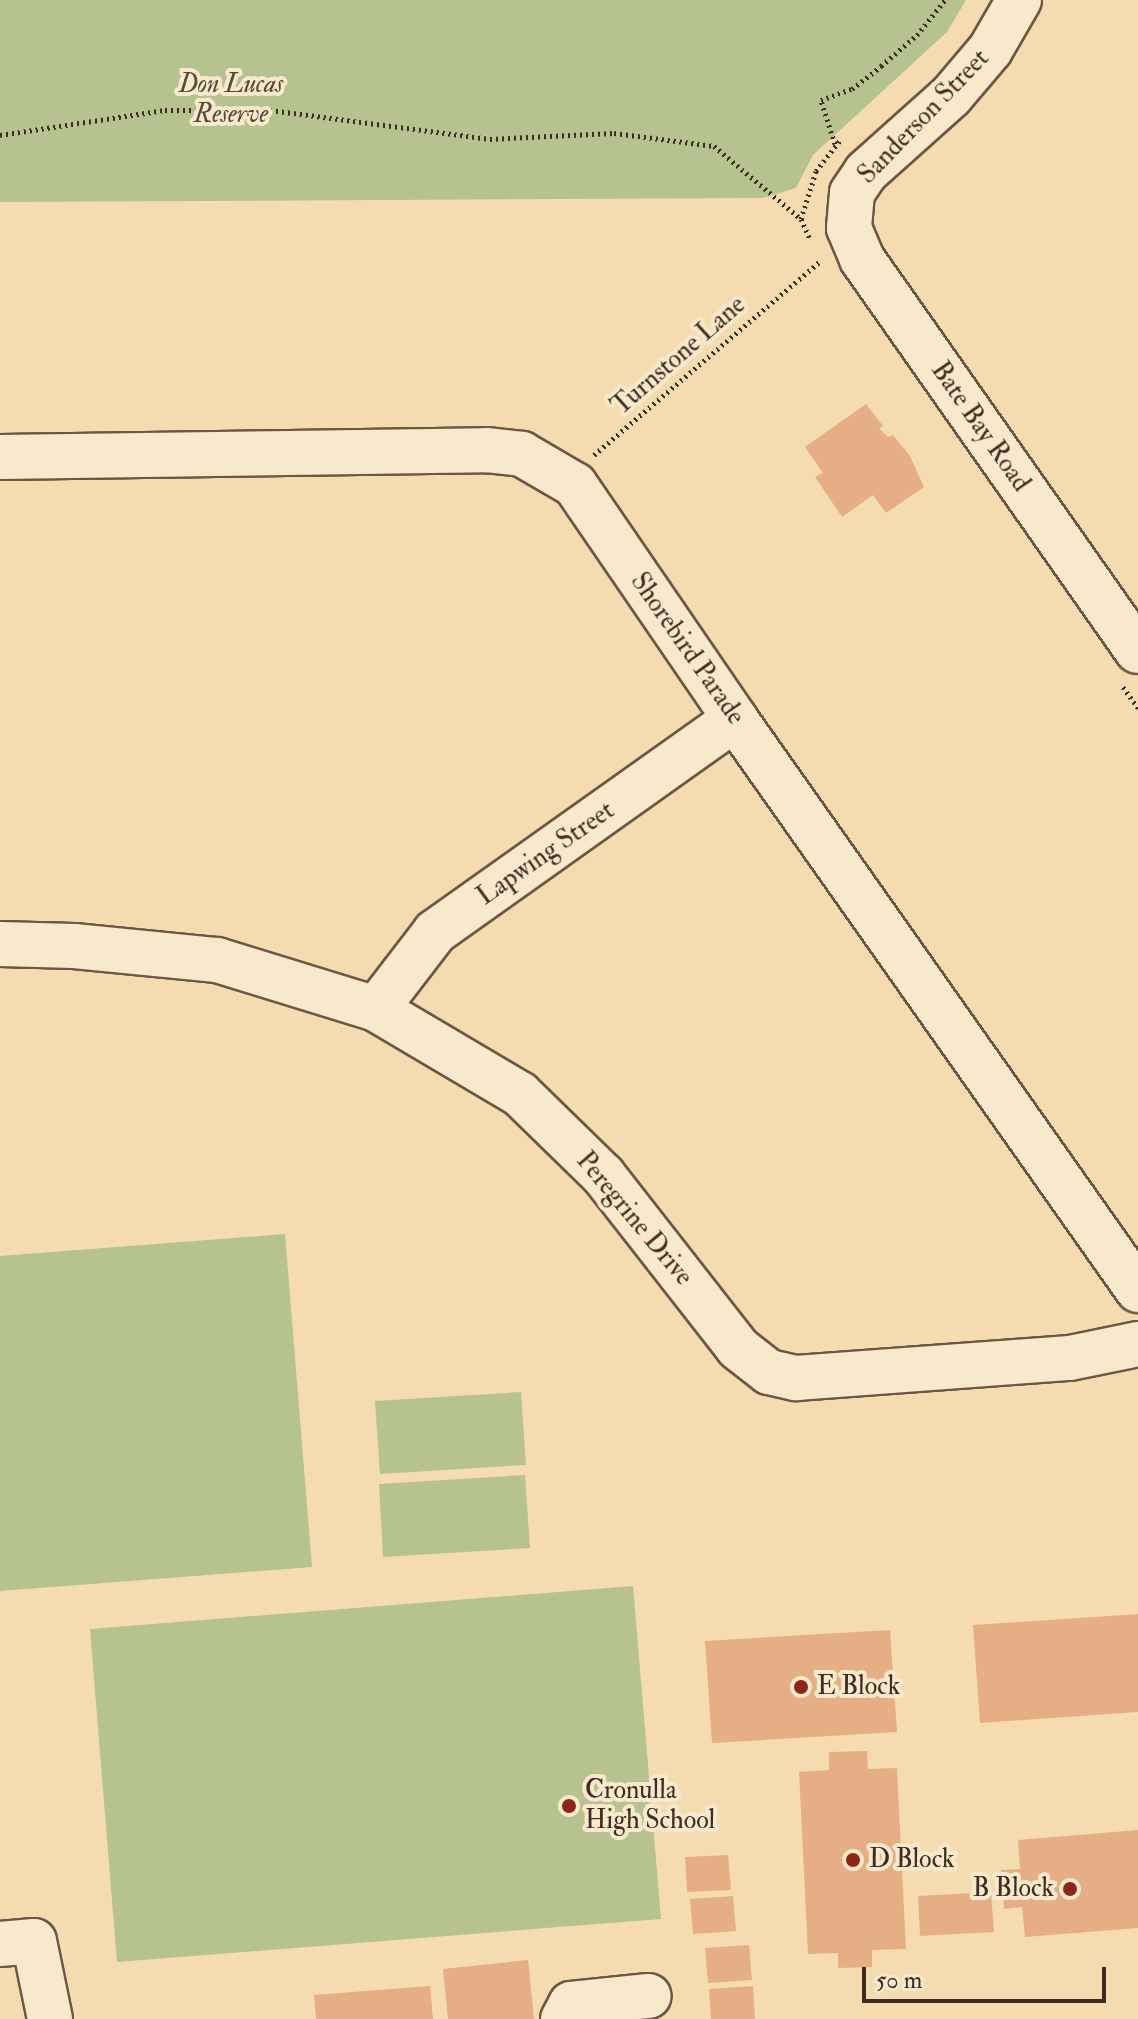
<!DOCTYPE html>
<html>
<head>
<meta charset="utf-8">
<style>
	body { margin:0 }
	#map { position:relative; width:1138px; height:2019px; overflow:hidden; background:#f4dcb0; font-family:"IM FELL Double Pica",serif }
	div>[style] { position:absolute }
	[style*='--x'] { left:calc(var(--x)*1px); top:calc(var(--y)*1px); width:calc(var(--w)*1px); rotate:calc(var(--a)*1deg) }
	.green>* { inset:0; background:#b6c28f }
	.building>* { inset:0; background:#e6ae84 }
	.path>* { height:5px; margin-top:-2.5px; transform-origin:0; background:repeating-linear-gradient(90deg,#3e2b21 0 2px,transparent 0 6px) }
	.roads { filter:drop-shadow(2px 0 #6c5745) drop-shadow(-2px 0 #6c5745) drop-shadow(0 2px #6c5745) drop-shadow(0 -2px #6c5745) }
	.minor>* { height:44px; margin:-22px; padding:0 22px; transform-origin:22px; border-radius:22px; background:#f8e8cc }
	.dots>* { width:22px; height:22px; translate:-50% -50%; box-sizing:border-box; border:4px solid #f8e8cc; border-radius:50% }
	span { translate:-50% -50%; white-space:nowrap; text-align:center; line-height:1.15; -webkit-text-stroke:8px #f8e8cc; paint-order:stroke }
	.park-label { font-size:26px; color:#564937; font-style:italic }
	.street-label { font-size:26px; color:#3e2b21 }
	.poi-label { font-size:26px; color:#3e2b21 }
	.left { translate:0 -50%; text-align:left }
	.right { translate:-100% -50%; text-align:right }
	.scale { position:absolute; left:862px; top:1967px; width:244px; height:36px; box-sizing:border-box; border:4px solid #3e2b21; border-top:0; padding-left:10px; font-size:24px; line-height:28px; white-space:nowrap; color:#3e2b21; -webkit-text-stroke:6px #f8e8cc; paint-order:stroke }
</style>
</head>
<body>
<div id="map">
	<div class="green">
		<div style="clip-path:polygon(0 0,966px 0,947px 32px,813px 155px,796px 188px,763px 198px,0 202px)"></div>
		<div style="clip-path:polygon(285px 1234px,312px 1567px,0 1591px,0 1256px)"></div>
		<div style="clip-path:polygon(521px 1392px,526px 1465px,380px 1474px,375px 1401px)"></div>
		<div style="clip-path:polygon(525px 1475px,530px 1548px,383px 1557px,379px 1484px)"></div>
		<div style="clip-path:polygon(633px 1586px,661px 1919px,117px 1962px,90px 1629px)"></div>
	</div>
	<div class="building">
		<div style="clip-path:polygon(866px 404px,883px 426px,879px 428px,888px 437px,893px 435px,910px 456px,924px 487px,886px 513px,873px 495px,842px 517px,815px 477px,823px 473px,805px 447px)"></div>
		<div style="clip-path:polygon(1138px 1614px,1138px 1712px,980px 1723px,973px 1625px)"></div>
		<div style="clip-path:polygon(890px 1630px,897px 1732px,712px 1743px,705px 1641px)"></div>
		<div style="clip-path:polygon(867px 1751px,868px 1769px,897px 1768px,906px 1949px,872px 1950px,872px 1967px,838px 1968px,838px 1953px,808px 1954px,799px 1772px,829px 1770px,829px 1752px)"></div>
		<div style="clip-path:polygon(1138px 1830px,1138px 1928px,1025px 1937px,1022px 1907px,1004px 1909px,1001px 1870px,1020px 1869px,1018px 1840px)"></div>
		<div style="clip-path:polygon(728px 1855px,731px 1890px,687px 1892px,685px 1857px)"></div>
		<div style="clip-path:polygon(991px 1892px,994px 1932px,920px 1936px,918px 1896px)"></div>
		<div style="clip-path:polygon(733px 1896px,736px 1931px,693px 1934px,690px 1899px)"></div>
		<div style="clip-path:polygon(749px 1945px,752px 1980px,708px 1983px,705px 1948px)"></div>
		<div style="clip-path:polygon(528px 1960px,534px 2019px,448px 2019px,443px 1969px)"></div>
		<div style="clip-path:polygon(430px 1986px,433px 2019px,316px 2019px,314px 1995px)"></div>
		<div style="clip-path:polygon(753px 1986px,755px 2019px,711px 2019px,709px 1989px)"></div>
	</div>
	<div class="path">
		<div style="--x:0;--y:135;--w:167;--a:-8.6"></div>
		<div style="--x:165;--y:110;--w:105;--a:0"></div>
		<div style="--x:270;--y:110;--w:222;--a:7.5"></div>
		<div style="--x:490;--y:139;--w:124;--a:-2.8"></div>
		<div style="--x:614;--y:133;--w:101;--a:7.4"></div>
		<div style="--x:714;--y:146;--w:114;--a:40"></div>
		<div style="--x:801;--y:219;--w:22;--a:66"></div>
		<div style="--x:835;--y:144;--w:46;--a:-107.7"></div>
		<div style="--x:821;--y:100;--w:33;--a:-20"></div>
		<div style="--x:852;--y:89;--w:37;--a:-38"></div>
		<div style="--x:881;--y:66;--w:48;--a:-40.7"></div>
		<div style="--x:917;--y:35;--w:45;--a:-51.3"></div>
		<div style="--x:801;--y:219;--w:50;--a:-72.6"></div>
		<div style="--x:816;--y:171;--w:41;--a:-52"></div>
		<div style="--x:594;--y:455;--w:298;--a:-40.6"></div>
		<div style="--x:1123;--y:687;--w:26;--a:54"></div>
	</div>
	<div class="roads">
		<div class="minor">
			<div style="--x:1019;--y:0;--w:58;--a:120.1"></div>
			<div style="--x:990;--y:50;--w:60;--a:130.3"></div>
			<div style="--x:951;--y:96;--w:114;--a:138.2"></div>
			<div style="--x:866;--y:172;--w:25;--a:124"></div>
			<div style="--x:852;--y:193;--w:35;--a:95"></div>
			<div style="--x:849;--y:228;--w:34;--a:67"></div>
			<div style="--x:862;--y:259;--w:479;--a:54.9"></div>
			<div style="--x:0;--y:457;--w:486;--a:-0.8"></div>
			<div style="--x:486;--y:450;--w:36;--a:6"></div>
			<div style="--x:522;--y:454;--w:61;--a:30.3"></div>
			<div style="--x:575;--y:485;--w:283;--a:55.6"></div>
			<div style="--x:735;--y:719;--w:699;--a:54.79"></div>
			<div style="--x:0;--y:944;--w:74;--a:1.5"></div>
			<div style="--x:74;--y:946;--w:144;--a:5.6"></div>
			<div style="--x:217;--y:960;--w:166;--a:17.1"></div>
			<div style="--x:376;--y:1009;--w:167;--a:30.6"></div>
			<div style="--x:520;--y:1094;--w:116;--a:44.3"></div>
			<div style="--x:603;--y:1175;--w:219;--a:52"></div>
			<div style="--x:738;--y:1348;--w:39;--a:38"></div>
			<div style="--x:769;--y:1372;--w:28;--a:13"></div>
			<div style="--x:796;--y:1378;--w:275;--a:-4.2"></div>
			<div style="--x:1070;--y:1358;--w:69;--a:-11.6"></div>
			<div style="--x:376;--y:1009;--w:97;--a:-52.5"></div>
			<div style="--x:435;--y:932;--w:368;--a:-35.4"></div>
			<div style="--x:0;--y:1944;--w:34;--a:-5"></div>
			<div style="--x:34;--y:1941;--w:80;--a:78.4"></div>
			<div style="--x:563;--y:2019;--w:17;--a:-62"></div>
			<div style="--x:571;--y:2004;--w:78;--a:-5.9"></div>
		</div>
	</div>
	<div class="dots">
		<div style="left:801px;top:1687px;background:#8f2418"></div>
		<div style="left:569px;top:1806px;background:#8f2418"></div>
		<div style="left:853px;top:1860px;background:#8f2418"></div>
		<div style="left:1070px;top:1889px;background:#8f2418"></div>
	</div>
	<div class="park-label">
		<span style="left:231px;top:100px">Don Lucas<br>Reserve</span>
	</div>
	<div class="street-label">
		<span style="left:924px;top:117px;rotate:-46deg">Sanderson Street</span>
		<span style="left:679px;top:356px;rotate:-41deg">Turnstone Lane</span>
		<span style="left:980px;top:427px;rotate:55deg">Bate Bay Road</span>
		<span style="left:687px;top:649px;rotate:55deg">Shorebird Parade</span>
		<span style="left:546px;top:854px;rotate:-35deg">Lapwing Street</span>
		<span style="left:634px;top:1219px;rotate:50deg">Peregrine Drive</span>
	</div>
	<div class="poi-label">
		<span class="left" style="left:817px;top:1687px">E Block</span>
		<span class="left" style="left:585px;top:1806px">Cronulla<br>High School</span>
		<span class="left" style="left:869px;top:1860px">D Block</span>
		<span class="right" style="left:1054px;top:1889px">B Block</span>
	</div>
	<div class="scale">50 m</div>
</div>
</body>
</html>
